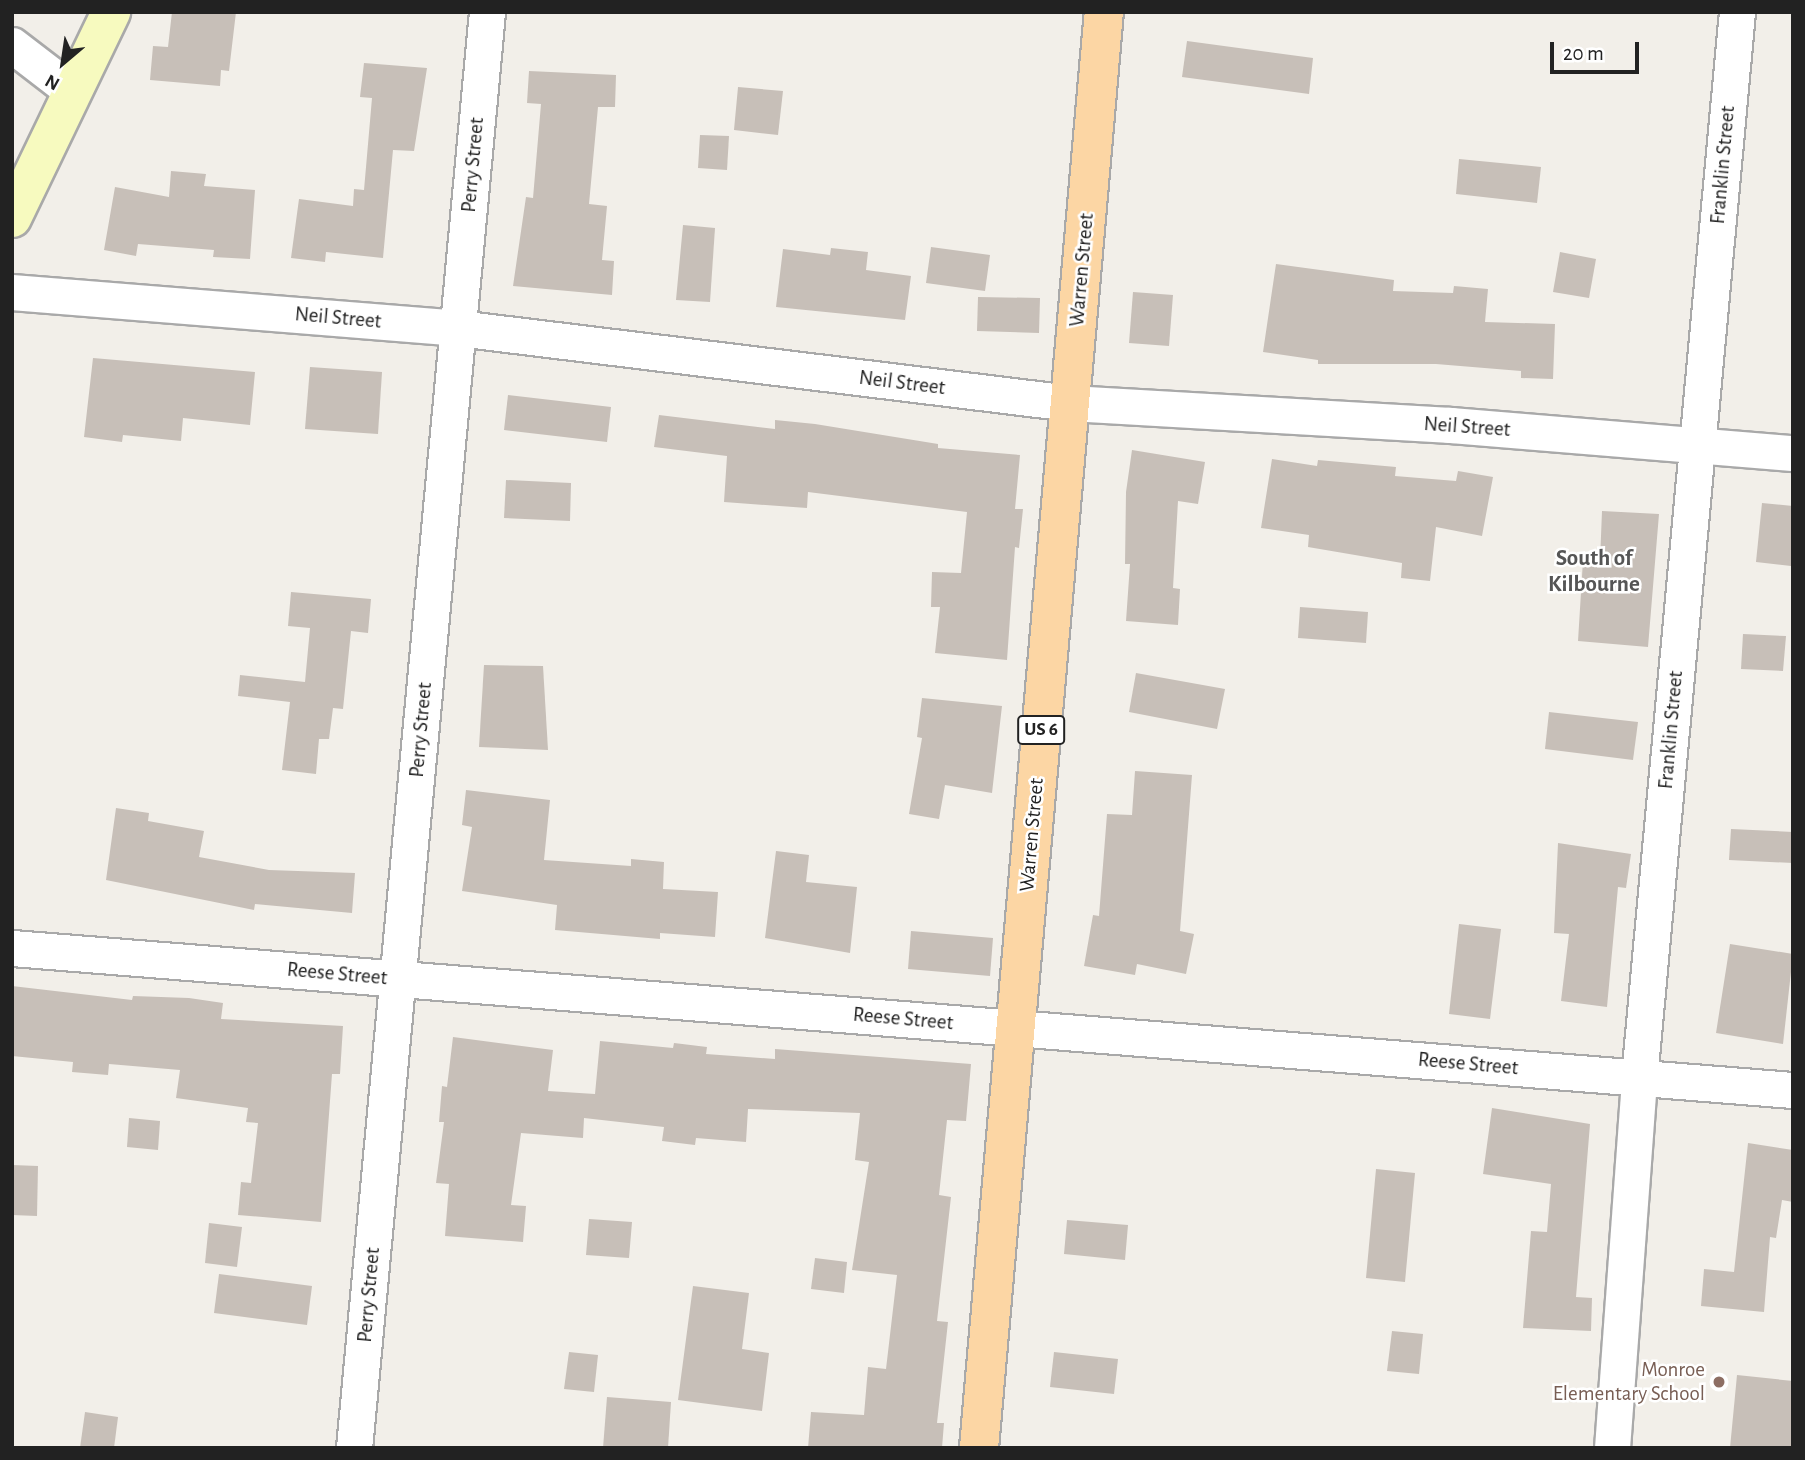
<!DOCTYPE html>
<html>
<head>
<meta charset="utf-8">
<style>
	body { margin:0 }
	#map { position:relative; width:1805px; height:1460px; overflow:hidden; background:#f2efe9; font-family:"Alegreya Sans",sans-serif }
	div>[style] { position:absolute }
	[style*='--x'] { left:calc(var(--x)*1px); top:calc(var(--y)*1px); width:calc(var(--w)*1px); rotate:calc(var(--a)*1deg) }
	.building>* { inset:0; background:#c7bfb8 }
	.roads { filter:drop-shadow(2px 0 #a9a9a9) drop-shadow(-2px 0 #a9a9a9) drop-shadow(0 2px #a9a9a9) drop-shadow(0 -2px #a9a9a9) }
	.street>* { height:35px; margin:-17.5px; padding:0 17.5px; transform-origin:17.5px; border-radius:17.5px; background:#fff }
	.secondary>* { height:38px; margin:-19px; padding:0 19px; transform-origin:19px; border-radius:19px; background:#f7fabf }
	.primary>* { height:38px; margin:-19px; padding:0 19px; transform-origin:19px; border-radius:19px; background:#fcd6a4 }
	.dots>* { width:19px; height:19px; translate:-50% -50%; box-sizing:border-box; border:4px solid #fff; border-radius:50% }
	span { translate:-50% -50%; white-space:nowrap; text-align:center; line-height:1.15; -webkit-text-stroke:5px #fff; paint-order:stroke }
	.shield-label span { padding:2px 5px; background:#fff; border:2px solid; border-radius:5px; -webkit-text-stroke-width:0 }
	.shield-label { font-size:19px; color:#222; font-weight:700 }
	.street-label { font-size:21px; color:#222 }
	.education-label { font-size:21px; color:#785e54 }
	.right { translate:-100% -50%; text-align:right }
	.neighbourhood-label { font-size:23px; color:#555; font-weight:700 }
	.frame { position:absolute; inset:0; border:14px solid #222; pointer-events:none }
	.north { position:absolute; left:28px; top:28px; width:70px; height:70px; -webkit-text-stroke:5px #fff; paint-order:stroke; rotate:209deg; font-size:19px; font-weight:700; line-height:28px; text-align:center; color:#222 }
	.north::after { content:''; display:block; margin:auto; width:24px; height:32px; background:#222; clip-path:polygon(50% 0,100% 100%,50% 72%,0 100%) }
	.scale { position:absolute; left:1550px; top:42px; width:89px; height:32px; box-sizing:border-box; border:4px solid #222; border-top:0; padding-left:9px; font-size:21px; line-height:24px; white-space:nowrap; color:#222; -webkit-text-stroke:5px #fff; paint-order:stroke }
</style>
</head>
<body>
<div id="map">
	<div class="building">
		<div style="clip-path:polygon(172px 12px,236px 12px,229px 71px,221px 70px,220px 86px,150px 80px,153px 46px,168px 47px)"></div>
		<div style="clip-path:polygon(1187px 41px,1313px 58px,1309px 94px,1182px 77px)"></div>
		<div style="clip-path:polygon(364px 63px,427px 68px,414px 151px,393px 150px,383px 258px,326px 252px,325px 262px,291px 258px,299px 199px,353px 206px,354px 189px,364px 190px,372px 98px,360px 97px)"></div>
		<div style="clip-path:polygon(529px 71px,616px 75px,615px 107px,598px 107px,589px 204px,607px 206px,602px 260px,614px 261px,612px 295px,513px 286px,526px 197px,533px 198px,541px 104px,527px 103px)"></div>
		<div style="clip-path:polygon(738px 87px,783px 91px,778px 135px,734px 130px)"></div>
		<div style="clip-path:polygon(700px 135px,729px 136px,727px 170px,698px 168px)"></div>
		<div style="clip-path:polygon(1459px 159px,1541px 167px,1537px 203px,1456px 194px)"></div>
		<div style="clip-path:polygon(171px 171px,206px 174px,204px 186px,255px 190px,250px 259px,213px 257px,214px 250px,138px 244px,136px 256px,104px 250px,115px 187px,169px 197px)"></div>
		<div style="clip-path:polygon(683px 225px,715px 228px,710px 302px,676px 300px)"></div>
		<div style="clip-path:polygon(931px 247px,990px 255px,985px 291px,926px 283px)"></div>
		<div style="clip-path:polygon(831px 248px,868px 252px,866px 270px,911px 276px,905px 320px,776px 307px,783px 249px,830px 255px)"></div>
		<div style="clip-path:polygon(1560px 252px,1596px 259px,1589px 298px,1553px 292px)"></div>
		<div style="clip-path:polygon(1276px 264px,1394px 280px,1393px 291px,1453px 293px,1454px 286px,1488px 289px,1485px 322px,1555px 324px,1553px 379px,1521px 378px,1521px 371px,1436px 364px,1318px 364px,1318px 360px,1263px 352px)"></div>
		<div style="clip-path:polygon(1133px 292px,1173px 295px,1169px 346px,1129px 343px)"></div>
		<div style="clip-path:polygon(978px 297px,1040px 298px,1039px 333px,977px 331px)"></div>
		<div style="clip-path:polygon(93px 358px,255px 372px,250px 425px,183px 418px,181px 441px,123px 435px,122px 442px,84px 437px)"></div>
		<div style="clip-path:polygon(310px 367px,382px 372px,378px 434px,305px 429px)"></div>
		<div style="clip-path:polygon(508px 395px,611px 407px,607px 442px,504px 430px)"></div>
		<div style="clip-path:polygon(659px 415px,775px 429px,775px 420px,815px 424px,938px 444px,938px 448px,1020px 455px,1015px 509px,1023px 509px,1019px 548px,1015px 547px,1007px 660px,935px 653px,940px 607px,931px 607px,932px 572px,961px 573px,967px 512px,808px 492px,807px 508px,724px 502px,727px 456px,654px 447px)"></div>
		<div style="clip-path:polygon(1132px 450px,1205px 462px,1198px 504px,1178px 501px,1173px 588px,1180px 589px,1178px 625px,1126px 621px,1130px 564px,1125px 564px,1126px 492px)"></div>
		<div style="clip-path:polygon(1272px 459px,1317px 466px,1318px 460px,1396px 467px,1395px 476px,1456px 481px,1458px 471px,1493px 477px,1482px 536px,1436px 527px,1430px 581px,1401px 578px,1402px 563px,1308px 547px,1309px 535px,1261px 528px)"></div>
		<div style="clip-path:polygon(506px 480px,571px 483px,570px 521px,504px 518px)"></div>
		<div style="clip-path:polygon(1762px 503px,1793px 506px,1791px 566px,1756px 562px)"></div>
		<div style="clip-path:polygon(1602px 511px,1659px 514px,1648px 647px,1578px 641px,1583px 560px,1600px 561px)"></div>
		<div style="clip-path:polygon(291px 592px,371px 599px,368px 633px,351px 631px,343px 709px,333px 708px,329px 739px,319px 739px,316px 774px,282px 770px,290px 702px,238px 696px,240px 675px,305px 682px,310px 628px,288px 626px)"></div>
		<div style="clip-path:polygon(1300px 607px,1368px 612px,1366px 643px,1298px 638px)"></div>
		<div style="clip-path:polygon(1743px 634px,1786px 636px,1783px 671px,1741px 669px)"></div>
		<div style="clip-path:polygon(484px 665px,543px 666px,548px 750px,479px 747px)"></div>
		<div style="clip-path:polygon(1136px 673px,1225px 689px,1217px 729px,1129px 712px)"></div>
		<div style="clip-path:polygon(922px 698px,1002px 706px,992px 793px,945px 785px,939px 819px,909px 814px,922px 738px,917px 737px)"></div>
		<div style="clip-path:polygon(1549px 712px,1638px 722px,1633px 760px,1545px 749px)"></div>
		<div style="clip-path:polygon(1135px 771px,1192px 775px,1180px 931px,1194px 934px,1186px 974px,1137px 964px,1135px 975px,1084px 966px,1093px 915px,1099px 916px,1107px 814px,1132px 815px)"></div>
		<div style="clip-path:polygon(466px 790px,550px 800px,544px 860px,631px 866px,631px 859px,664px 862px,663px 889px,718px 892px,715px 937px,660px 933px,660px 939px,555px 930px,557px 905px,462px 891px,472px 827px,462px 825px)"></div>
		<div style="clip-path:polygon(116px 808px,149px 813px,148px 821px,204px 831px,199px 857px,269px 870px,355px 873px,352px 913px,255px 904px,254px 910px,106px 880px)"></div>
		<div style="clip-path:polygon(1731px 829px,1793px 832px,1793px 863px,1729px 860px)"></div>
		<div style="clip-path:polygon(1558px 843px,1631px 854px,1626px 888px,1618px 887px,1607px 1007px,1561px 1001px,1569px 934px,1554px 933px)"></div>
		<div style="clip-path:polygon(776px 851px,809px 855px,806px 882px,857px 887px,850px 953px,765px 938px)"></div>
		<div style="clip-path:polygon(1459px 924px,1501px 929px,1490px 1019px,1449px 1014px)"></div>
		<div style="clip-path:polygon(911px 931px,993px 938px,990px 976px,908px 969px)"></div>
		<div style="clip-path:polygon(1730px 944px,1793px 954px,1783px 1044px,1716px 1033px)"></div>
		<div style="clip-path:polygon(12px 986px,132px 1000px,133px 996px,189px 998px,223px 1003px,221px 1019px,343px 1026px,340px 1074px,332px 1074px,321px 1222px,238px 1215px,241px 1182px,251px 1183px,258px 1123px,246px 1122px,248px 1108px,176px 1098px,180px 1070px,109px 1064px,108px 1075px,72px 1072px,73px 1062px,12px 1056px)"></div>
		<div style="clip-path:polygon(453px 1037px,553px 1050px,548px 1091px,595px 1094px,600px 1041px,673px 1048px,674px 1043px,707px 1047px,706px 1054px,775px 1059px,775px 1049px,971px 1064px,966px 1121px,947px 1120px,939px 1195px,951px 1197px,937px 1321px,948px 1322px,937px 1423px,944px 1423px,942px 1448px,808px 1448px,811px 1412px,864px 1415px,868px 1367px,886px 1369px,897px 1275px,852px 1270px,869px 1162px,855px 1160px,860px 1113px,748px 1109px,746px 1142px,696px 1138px,695px 1145px,662px 1141px,664px 1127px,584px 1118px,583px 1138px,521px 1133px,511px 1205px,526px 1206px,523px 1242px,445px 1236px,449px 1184px,436px 1183px,444px 1122px,439px 1122px,442px 1086px,447px 1087px)"></div>
		<div style="clip-path:polygon(1492px 1108px,1590px 1124px,1576px 1297px,1592px 1298px,1591px 1331px,1523px 1328px,1531px 1231px,1547px 1232px,1551px 1184px,1483px 1174px)"></div>
		<div style="clip-path:polygon(129px 1118px,160px 1121px,158px 1150px,127px 1147px)"></div>
		<div style="clip-path:polygon(1748px 1143px,1793px 1150px,1793px 1202px,1782px 1200px,1776px 1238px,1770px 1237px,1764px 1312px,1701px 1306px,1704px 1269px,1734px 1272px)"></div>
		<div style="clip-path:polygon(12px 1165px,38px 1166px,37px 1216px,12px 1215px)"></div>
		<div style="clip-path:polygon(1376px 1169px,1415px 1173px,1405px 1282px,1366px 1278px)"></div>
		<div style="clip-path:polygon(589px 1219px,632px 1222px,629px 1258px,586px 1255px)"></div>
		<div style="clip-path:polygon(1067px 1220px,1128px 1225px,1125px 1260px,1064px 1254px)"></div>
		<div style="clip-path:polygon(209px 1223px,242px 1227px,237px 1267px,205px 1263px)"></div>
		<div style="clip-path:polygon(815px 1258px,847px 1262px,844px 1293px,811px 1289px)"></div>
		<div style="clip-path:polygon(219px 1274px,312px 1286px,307px 1325px,214px 1313px)"></div>
		<div style="clip-path:polygon(693px 1286px,749px 1293px,742px 1349px,769px 1353px,762px 1411px,678px 1400px)"></div>
		<div style="clip-path:polygon(1392px 1331px,1423px 1334px,1419px 1374px,1387px 1371px)"></div>
		<div style="clip-path:polygon(569px 1352px,598px 1355px,594px 1392px,564px 1389px)"></div>
		<div style="clip-path:polygon(1054px 1352px,1118px 1359px,1114px 1394px,1050px 1387px)"></div>
		<div style="clip-path:polygon(1737px 1375px,1793px 1381px,1793px 1448px,1730px 1448px)"></div>
		<div style="clip-path:polygon(607px 1397px,671px 1402px,668px 1448px,603px 1448px)"></div>
		<div style="clip-path:polygon(85px 1412px,118px 1417px,114px 1448px,80px 1448px)"></div>
	</div>
	<div class="roads">
		<div class="street">
			<div style="--x:12;--y:45;--w:77;--a:37.6"></div>
			<div style="--x:12;--y:292;--w:447;--a:4.6"></div>
			<div style="--x:458;--y:328;--w:617;--a:6.99"></div>
			<div style="--x:1070;--y:403;--w:381;--a:3.3"></div>
			<div style="--x:1450;--y:425;--w:344;--a:4.7"></div>
			<div style="--x:12;--y:948;--w:1787;--a:4.56"></div>
			<div style="--x:354;--y:1448;--w:1442;--a:-84.71"></div>
			<div style="--x:1612;--y:1448;--w:371;--a:-85.8"></div>
			<div style="--x:1639;--y:1078;--w:1070;--a:-84.75"></div>
		</div>
		<div class="secondary">
			<div style="--x:12;--y:218;--w:229;--a:-64.3"></div>
		</div>
		<div class="primary">
			<div style="--x:979;--y:1448;--w:1441;--a:-85.03"></div>
		</div>
	</div>
	<div class="dots">
		<div style="left:1719px;top:1382px;background:#8d6e63"></div>
	</div>
	<div class="shield-label">
		<span style="left:1041px;top:730px">US 6</span>
	</div>
	<div class="street-label">
		<span style="left:473px;top:165px;rotate:-85deg">Perry Street</span>
		<span style="left:1723px;top:165px;rotate:-85deg">Franklin Street</span>
		<span style="left:1082px;top:270px;rotate:-85deg">Warren Street</span>
		<span style="left:338px;top:318px;rotate:5deg">Neil Street</span>
		<span style="left:902px;top:383px;rotate:7deg">Neil Street</span>
		<span style="left:1467px;top:427px;rotate:4deg">Neil Street</span>
		<span style="left:421px;top:730px;rotate:-85deg">Perry Street</span>
		<span style="left:1671px;top:730px;rotate:-85deg">Franklin Street</span>
		<span style="left:1032px;top:835px;rotate:-85deg">Warren Street</span>
		<span style="left:337px;top:974px;rotate:5deg">Reese Street</span>
		<span style="left:903px;top:1019px;rotate:5deg">Reese Street</span>
		<span style="left:1468px;top:1064px;rotate:5deg">Reese Street</span>
		<span style="left:369px;top:1295px;rotate:-85deg">Perry Street</span>
	</div>
	<div class="education-label">
		<span class="right" style="left:1705px;top:1382px">Monroe<br>Elementary School</span>
	</div>
	<div class="neighbourhood-label">
		<span style="left:1594px;top:572px">South of<br>Kilbourne</span>
	</div>
	<div class="frame"></div>
	<div class="north">N</div>
	<div class="scale">20 m</div>
</div>
</body>
</html>
